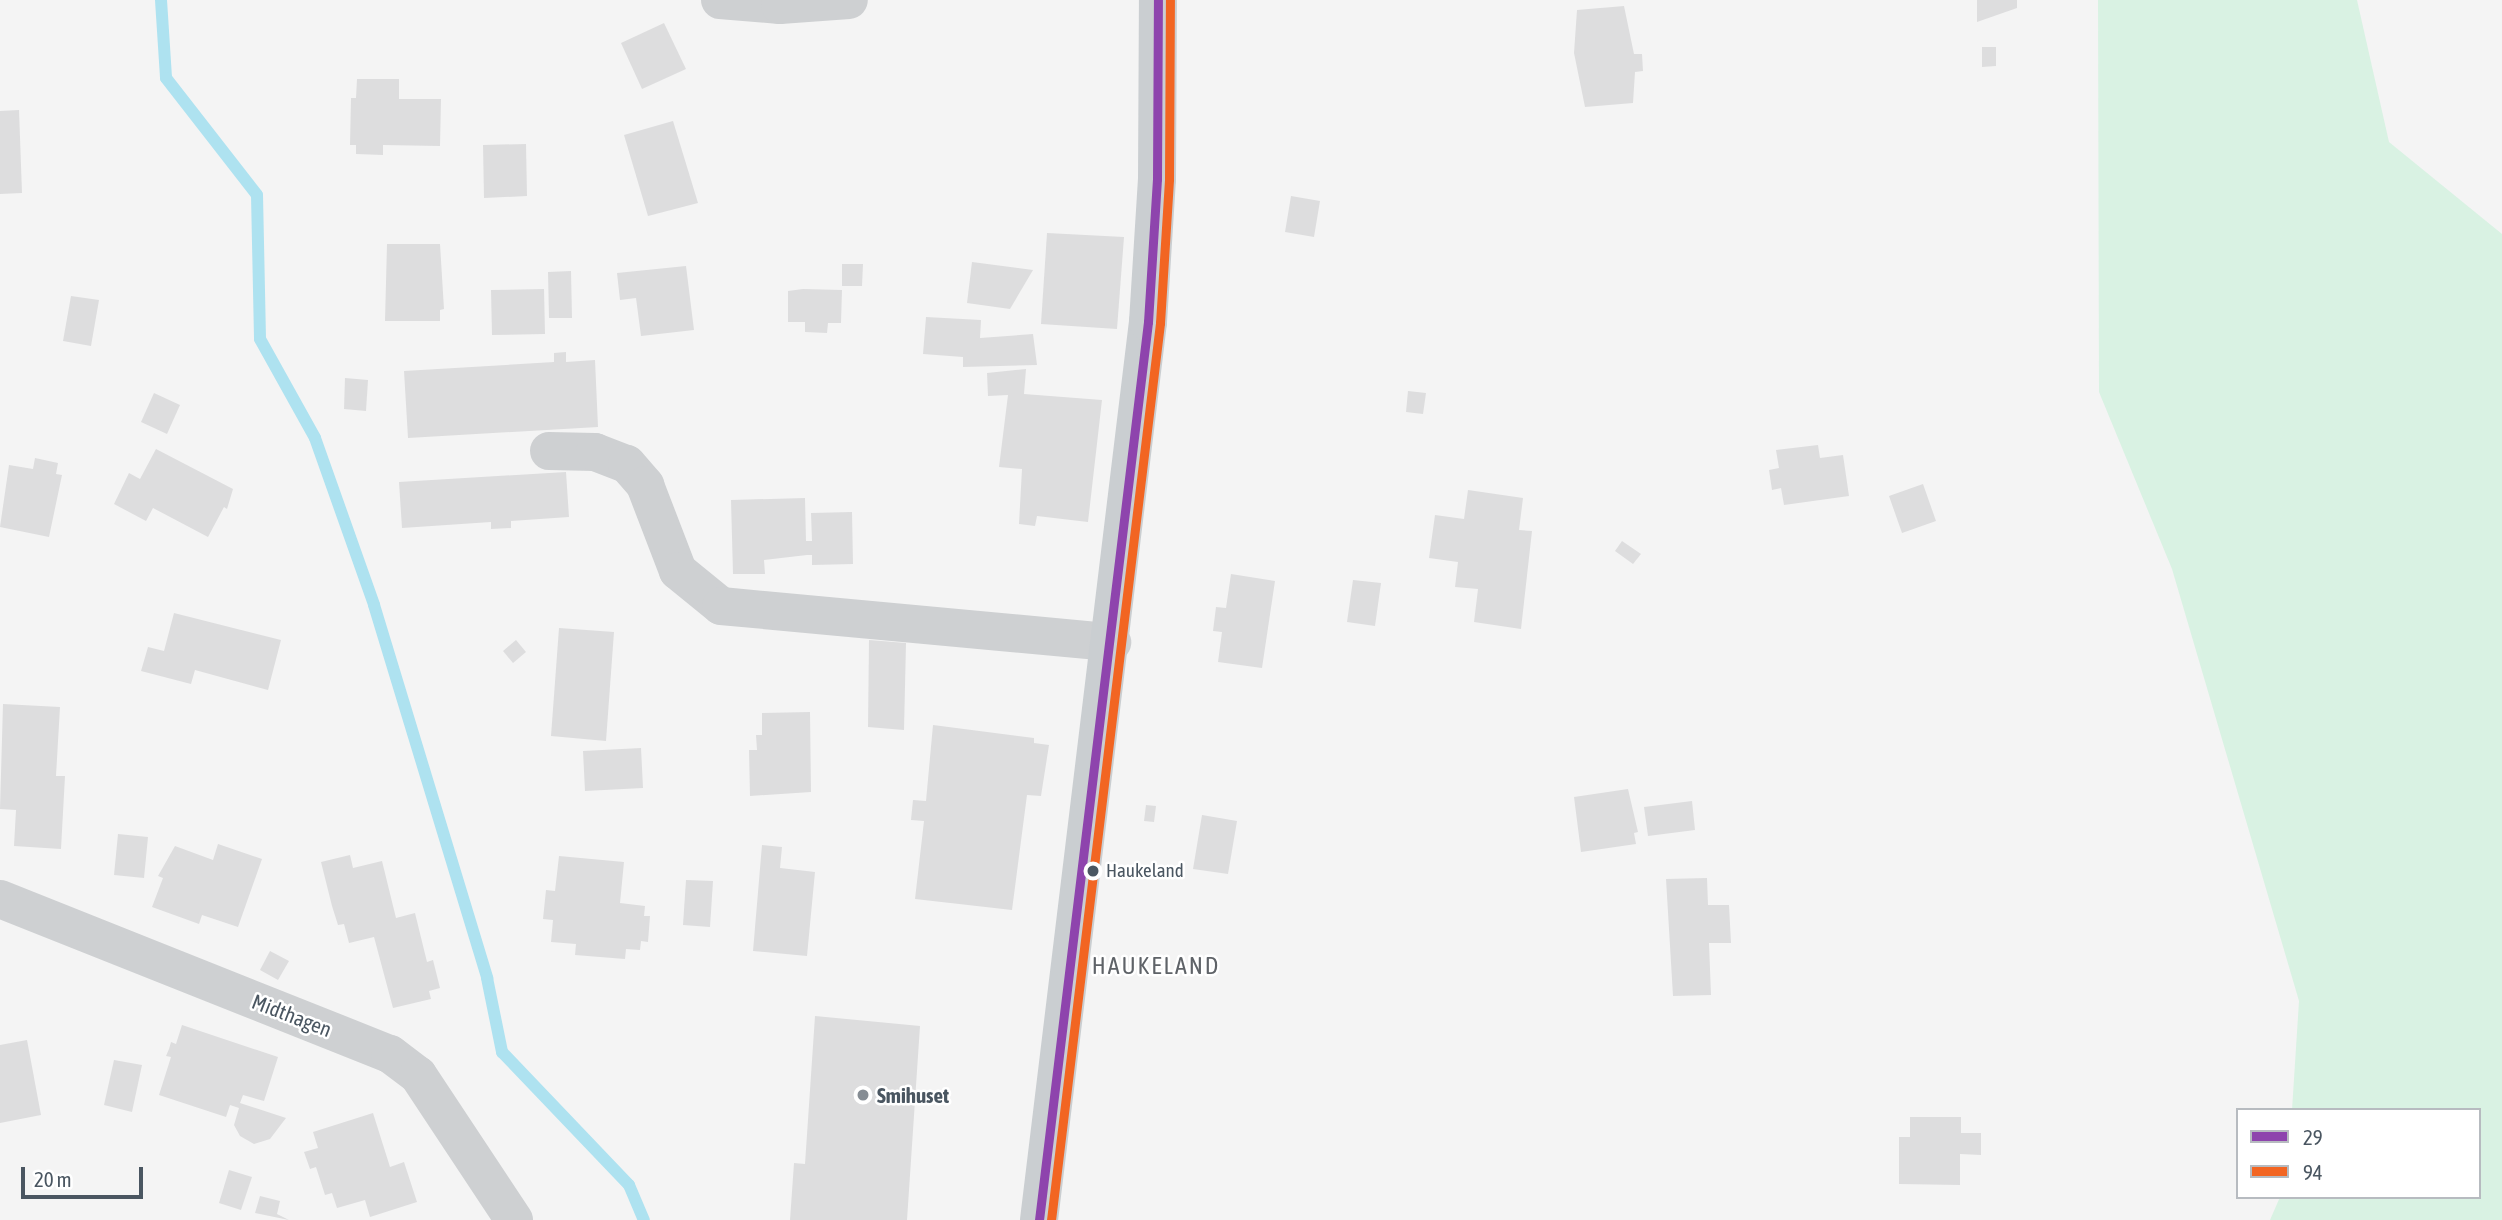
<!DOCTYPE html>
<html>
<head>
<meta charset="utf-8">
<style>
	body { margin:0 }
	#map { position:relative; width:2502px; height:1220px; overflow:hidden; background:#f4f4f4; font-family:"Asap Condensed",sans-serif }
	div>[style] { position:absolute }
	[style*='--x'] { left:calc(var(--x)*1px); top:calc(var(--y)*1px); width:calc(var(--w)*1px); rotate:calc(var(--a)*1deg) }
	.green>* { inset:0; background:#d9f2e3 }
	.stream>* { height:12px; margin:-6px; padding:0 6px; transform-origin:6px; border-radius:6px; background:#aee2f0 }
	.building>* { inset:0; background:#ddddde }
	.minor>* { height:38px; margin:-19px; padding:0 19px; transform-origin:19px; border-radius:19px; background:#ced0d2 }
	.primary>* { height:38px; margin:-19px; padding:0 19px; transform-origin:19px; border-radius:19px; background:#caced1 }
	.bus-1>* { height:9px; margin:-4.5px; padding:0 4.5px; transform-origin:4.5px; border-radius:4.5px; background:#8e44ad }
	.bus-2>* { height:9px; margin:-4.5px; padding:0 4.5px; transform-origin:4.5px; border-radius:4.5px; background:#f26522 }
	.dots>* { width:19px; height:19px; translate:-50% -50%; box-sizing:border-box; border:4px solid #fff; border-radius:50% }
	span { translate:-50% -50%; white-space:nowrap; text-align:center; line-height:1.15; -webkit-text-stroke:5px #fff; paint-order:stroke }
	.bus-label { font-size:19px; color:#4a5661 }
	.left { translate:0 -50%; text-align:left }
	.street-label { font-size:21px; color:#4a5661 }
	.poi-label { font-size:21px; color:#4a5661; font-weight:700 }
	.quarter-label { font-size:24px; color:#5f6368; letter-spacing:2px }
	.legend { position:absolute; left:2236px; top:1108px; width:245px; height:91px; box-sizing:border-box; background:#fff; border:2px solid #b7bbc0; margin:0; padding:9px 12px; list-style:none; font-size:21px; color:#4a5661 }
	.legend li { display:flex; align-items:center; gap:14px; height:35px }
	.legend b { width:35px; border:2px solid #b7bbc0 }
	.scale { position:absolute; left:21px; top:1167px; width:122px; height:32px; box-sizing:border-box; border:4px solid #4a5661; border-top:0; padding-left:9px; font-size:21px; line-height:24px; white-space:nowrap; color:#4a5661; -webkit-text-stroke:5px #fff; paint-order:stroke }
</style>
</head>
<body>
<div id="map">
	<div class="green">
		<div style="clip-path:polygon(2098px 0,2357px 0,2389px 142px,2502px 234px,2502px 1220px,2270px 1220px,2280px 1197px,2479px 1197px,2479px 1110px,2292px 1110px,2299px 1001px,2172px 569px,2099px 392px)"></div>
	</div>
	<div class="stream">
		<div style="--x:161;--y:0;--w:78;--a:86.3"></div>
		<div style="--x:166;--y:78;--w:148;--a:52.1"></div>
		<div style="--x:257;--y:195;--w:144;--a:88.8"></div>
		<div style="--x:260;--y:339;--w:113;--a:60.9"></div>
		<div style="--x:315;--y:438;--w:177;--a:70.5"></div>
		<div style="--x:374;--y:605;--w:390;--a:73.1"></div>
		<div style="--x:487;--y:978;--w:76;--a:78.5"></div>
		<div style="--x:502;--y:1052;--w:184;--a:46.3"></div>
		<div style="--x:629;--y:1185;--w:38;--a:67"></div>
	</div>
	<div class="building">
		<div style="clip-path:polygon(1977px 0,2017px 0,2017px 8px,1977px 22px)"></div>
		<div style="clip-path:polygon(1624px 6px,1634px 54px,1642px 54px,1643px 71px,1635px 72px,1633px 103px,1585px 107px,1574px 53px,1577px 10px)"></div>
		<div style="clip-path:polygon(664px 23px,686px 69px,642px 89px,621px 43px)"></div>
		<div style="clip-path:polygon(1982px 47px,1996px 47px,1996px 66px,1982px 67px)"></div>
		<div style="clip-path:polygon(357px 79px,399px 79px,399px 99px,441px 99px,440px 146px,383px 145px,383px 155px,356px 154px,356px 145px,350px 145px,351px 98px,356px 98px)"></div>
		<div style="clip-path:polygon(19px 110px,22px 193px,0 194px,0 111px)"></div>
		<div style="clip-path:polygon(673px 121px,698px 203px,648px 216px,624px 135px)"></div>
		<div style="clip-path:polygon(526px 144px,527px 196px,484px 198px,483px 145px)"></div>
		<div style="clip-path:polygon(1291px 196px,1320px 201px,1314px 237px,1285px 232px)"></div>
		<div style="clip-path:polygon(1047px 233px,1124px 237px,1117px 329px,1041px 324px)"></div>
		<div style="clip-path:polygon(387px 244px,440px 244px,444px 309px,440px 310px,440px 321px,385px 321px)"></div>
		<div style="clip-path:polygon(972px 262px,1033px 270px,1010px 309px,967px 303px)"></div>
		<div style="clip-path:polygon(842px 264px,863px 264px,862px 286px,842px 286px)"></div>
		<div style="clip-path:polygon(686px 266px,694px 330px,641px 336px,636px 298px,620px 300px,617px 273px)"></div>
		<div style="clip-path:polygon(571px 271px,572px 318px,549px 318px,548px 272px)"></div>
		<div style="clip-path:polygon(544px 289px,545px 334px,492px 335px,491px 290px)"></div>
		<div style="clip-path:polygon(803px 289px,842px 290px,841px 323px,828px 323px,827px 333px,805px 332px,805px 322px,788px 322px,788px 291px)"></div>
		<div style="clip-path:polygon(71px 296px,99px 300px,91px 346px,63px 341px)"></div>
		<div style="clip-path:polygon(926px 317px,981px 320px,980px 338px,1033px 334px,1037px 365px,963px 367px,963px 357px,923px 354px)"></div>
		<div style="clip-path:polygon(566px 352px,566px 362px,595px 360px,598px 427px,408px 438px,404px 371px,554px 362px,554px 353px)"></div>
		<div style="clip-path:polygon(1026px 369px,1024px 394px,1102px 400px,1088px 522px,1037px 516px,1035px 526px,1019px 524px,1022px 469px,999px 467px,1008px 395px,988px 396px,987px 373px)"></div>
		<div style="clip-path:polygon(345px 378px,368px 380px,366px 411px,344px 409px)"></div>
		<div style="clip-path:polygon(1408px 391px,1426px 393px,1423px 414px,1406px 412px)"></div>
		<div style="clip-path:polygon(154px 393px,180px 405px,167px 434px,141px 422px)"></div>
		<div style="clip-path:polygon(1818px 445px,1820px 458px,1843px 455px,1849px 496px,1784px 505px,1781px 488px,1772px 490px,1769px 470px,1779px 468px,1776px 450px)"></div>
		<div style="clip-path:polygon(156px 449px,233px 489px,227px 509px,224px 507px,208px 537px,153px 508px,146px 521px,114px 504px,129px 473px,140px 479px)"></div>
		<div style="clip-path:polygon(35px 458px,58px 463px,56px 474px,62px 475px,49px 537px,0 527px,9px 465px,33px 469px)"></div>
		<div style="clip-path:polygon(566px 472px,569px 517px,511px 521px,511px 528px,491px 529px,491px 522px,402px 528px,399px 482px)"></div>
		<div style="clip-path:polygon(1923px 484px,1936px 521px,1902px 533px,1889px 496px)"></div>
		<div style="clip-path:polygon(1468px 490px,1523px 498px,1519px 530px,1532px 531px,1521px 629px,1474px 622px,1478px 589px,1455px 587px,1458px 562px,1429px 558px,1435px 515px,1464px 519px)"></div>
		<div style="clip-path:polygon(805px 498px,806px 541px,812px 541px,811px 513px,852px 512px,853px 564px,812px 565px,812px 555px,807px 555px,764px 560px,765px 574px,733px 574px,731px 500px)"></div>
		<div style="clip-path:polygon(1622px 541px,1641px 554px,1633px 564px,1615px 551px)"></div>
		<div style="clip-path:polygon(1231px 574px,1275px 581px,1262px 668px,1218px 662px,1222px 632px,1213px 631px,1216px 607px,1226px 608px)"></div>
		<div style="clip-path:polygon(1353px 580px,1381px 583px,1375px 626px,1347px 622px)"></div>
		<div style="clip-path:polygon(174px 613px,281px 640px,268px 690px,195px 670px,191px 684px,141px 671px,148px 647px,164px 651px)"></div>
		<div style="clip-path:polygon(559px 628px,614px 632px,606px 741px,551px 736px)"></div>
		<div style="clip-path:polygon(516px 640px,526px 652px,513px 663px,503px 651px)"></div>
		<div style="clip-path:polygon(869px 640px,906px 643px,904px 730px,868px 727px)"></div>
		<div style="clip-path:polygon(3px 704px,60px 707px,56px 776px,65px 776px,61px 849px,14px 846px,16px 810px,0 809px)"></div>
		<div style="clip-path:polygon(810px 712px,811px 792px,750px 796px,749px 750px,757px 750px,756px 735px,762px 735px,762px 713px)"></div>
		<div style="clip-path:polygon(933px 725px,1034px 738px,1034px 743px,1049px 745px,1041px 796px,1027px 795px,1012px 910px,915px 899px,924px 821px,911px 820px,913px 800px,926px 801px)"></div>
		<div style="clip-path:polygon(641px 748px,643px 788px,585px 791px,583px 751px)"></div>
		<div style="clip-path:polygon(1628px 789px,1638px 832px,1634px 833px,1636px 844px,1581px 852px,1574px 797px)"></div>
		<div style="clip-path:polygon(1692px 801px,1695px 830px,1648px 836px,1644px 807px)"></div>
		<div style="clip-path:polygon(1146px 805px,1156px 806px,1154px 822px,1144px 821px)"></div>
		<div style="clip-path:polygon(1202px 815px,1237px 821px,1228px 874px,1193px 869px)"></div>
		<div style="clip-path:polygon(118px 834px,148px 837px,144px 878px,114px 875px)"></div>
		<div style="clip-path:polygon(218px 844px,262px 859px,238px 927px,202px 915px,199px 924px,152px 907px,163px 878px,158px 876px,175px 846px,213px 860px)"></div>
		<div style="clip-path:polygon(762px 845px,782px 847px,780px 868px,815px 872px,807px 956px,753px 951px)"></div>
		<div style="clip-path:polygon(350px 855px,353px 868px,382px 861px,396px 918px,415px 913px,427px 962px,433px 960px,440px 988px,429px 991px,431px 999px,393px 1008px,374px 937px,349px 943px,344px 924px,338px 925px,332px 906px,321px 862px)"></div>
		<div style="clip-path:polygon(559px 856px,624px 862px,620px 903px,645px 906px,644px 916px,650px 916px,648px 942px,641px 941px,640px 950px,626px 949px,625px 959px,575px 955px,576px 944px,551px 942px,553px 920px,543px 919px,546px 890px,555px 891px)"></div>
		<div style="clip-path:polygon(1707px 878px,1708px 905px,1729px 905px,1731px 943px,1709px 943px,1711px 995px,1673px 996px,1666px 879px)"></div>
		<div style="clip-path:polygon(686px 880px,713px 881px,710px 927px,683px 925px)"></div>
		<div style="clip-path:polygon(270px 951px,289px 961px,278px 980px,260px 970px)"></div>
		<div style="clip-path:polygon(815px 1016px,920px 1026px,907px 1220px,790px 1220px,794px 1163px,805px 1164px)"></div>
		<div style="clip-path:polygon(182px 1025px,278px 1057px,264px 1101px,243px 1095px,240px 1103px,286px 1118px,270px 1139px,254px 1144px,240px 1136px,234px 1125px,239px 1108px,230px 1105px,226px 1117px,159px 1095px,171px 1057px,166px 1056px,169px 1049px,171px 1042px,176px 1044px)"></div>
		<div style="clip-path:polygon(27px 1040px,41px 1115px,0 1123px,0 1045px)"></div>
		<div style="clip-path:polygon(114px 1060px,142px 1065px,132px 1112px,104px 1105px)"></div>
		<div style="clip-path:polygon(373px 1113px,390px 1167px,404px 1162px,417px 1202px,370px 1217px,365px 1200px,337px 1208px,332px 1193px,325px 1195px,316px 1167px,310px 1169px,304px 1152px,318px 1148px,313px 1132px)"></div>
		<div style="clip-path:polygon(1910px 1117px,1961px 1117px,1961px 1133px,1981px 1133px,1981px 1155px,1960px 1154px,1960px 1185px,1899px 1184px,1899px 1137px,1910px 1137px)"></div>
		<div style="clip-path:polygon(229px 1170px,252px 1177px,241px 1210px,219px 1203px)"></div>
		<div style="clip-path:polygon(260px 1196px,280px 1201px,277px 1214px,289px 1220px,255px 1213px)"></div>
	</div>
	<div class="minor">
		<div style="--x:720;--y:0;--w:60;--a:4.8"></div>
		<div style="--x:780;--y:5;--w:69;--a:-4.1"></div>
		<div style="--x:549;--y:451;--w:46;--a:1.2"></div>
		<div style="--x:595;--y:452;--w:34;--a:21"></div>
		<div style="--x:627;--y:464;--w:28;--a:49"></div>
		<div style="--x:645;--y:485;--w:92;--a:69"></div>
		<div style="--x:678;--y:571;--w:55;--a:39.1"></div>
		<div style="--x:721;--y:606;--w:393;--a:5.3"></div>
		<div style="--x:0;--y:899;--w:420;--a:21.7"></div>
		<div style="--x:390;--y:1054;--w:35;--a:37"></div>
		<div style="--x:418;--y:1075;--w:174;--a:56.5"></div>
	</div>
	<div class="primary">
		<div style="--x:1039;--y:1220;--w:905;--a:-83.08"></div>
		<div style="--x:1148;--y:322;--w:143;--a:-86.4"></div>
		<div style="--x:1157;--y:179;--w:179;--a:-89.7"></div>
	</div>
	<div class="bus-1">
		<div style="--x:1039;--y:1220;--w:905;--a:-83.08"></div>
		<div style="--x:1148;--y:322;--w:143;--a:-86.4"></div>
		<div style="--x:1157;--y:179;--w:179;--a:-89.7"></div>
	</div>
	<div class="bus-2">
		<div style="--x:1051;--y:1220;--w:904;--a:-83.07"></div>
		<div style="--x:1160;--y:323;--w:144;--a:-86.4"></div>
		<div style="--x:1169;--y:179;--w:179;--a:-89.7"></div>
	</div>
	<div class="dots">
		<div style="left:1093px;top:871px;background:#4a5661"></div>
		<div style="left:863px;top:1095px;background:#868d94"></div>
	</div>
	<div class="bus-label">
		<span class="left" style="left:1106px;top:871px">Haukeland</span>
	</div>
	<div class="street-label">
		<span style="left:292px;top:1015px;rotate:21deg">Midthagen</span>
	</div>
	<div class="poi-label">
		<span class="left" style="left:877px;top:1095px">Smihuset</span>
	</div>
	<div class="quarter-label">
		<span style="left:1156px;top:966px">HAUKELAND</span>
	</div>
	<ul class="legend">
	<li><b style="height:9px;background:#8e44ad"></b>29</li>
	<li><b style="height:9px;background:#f26522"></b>94</li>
	</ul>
	<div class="scale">20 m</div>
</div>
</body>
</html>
